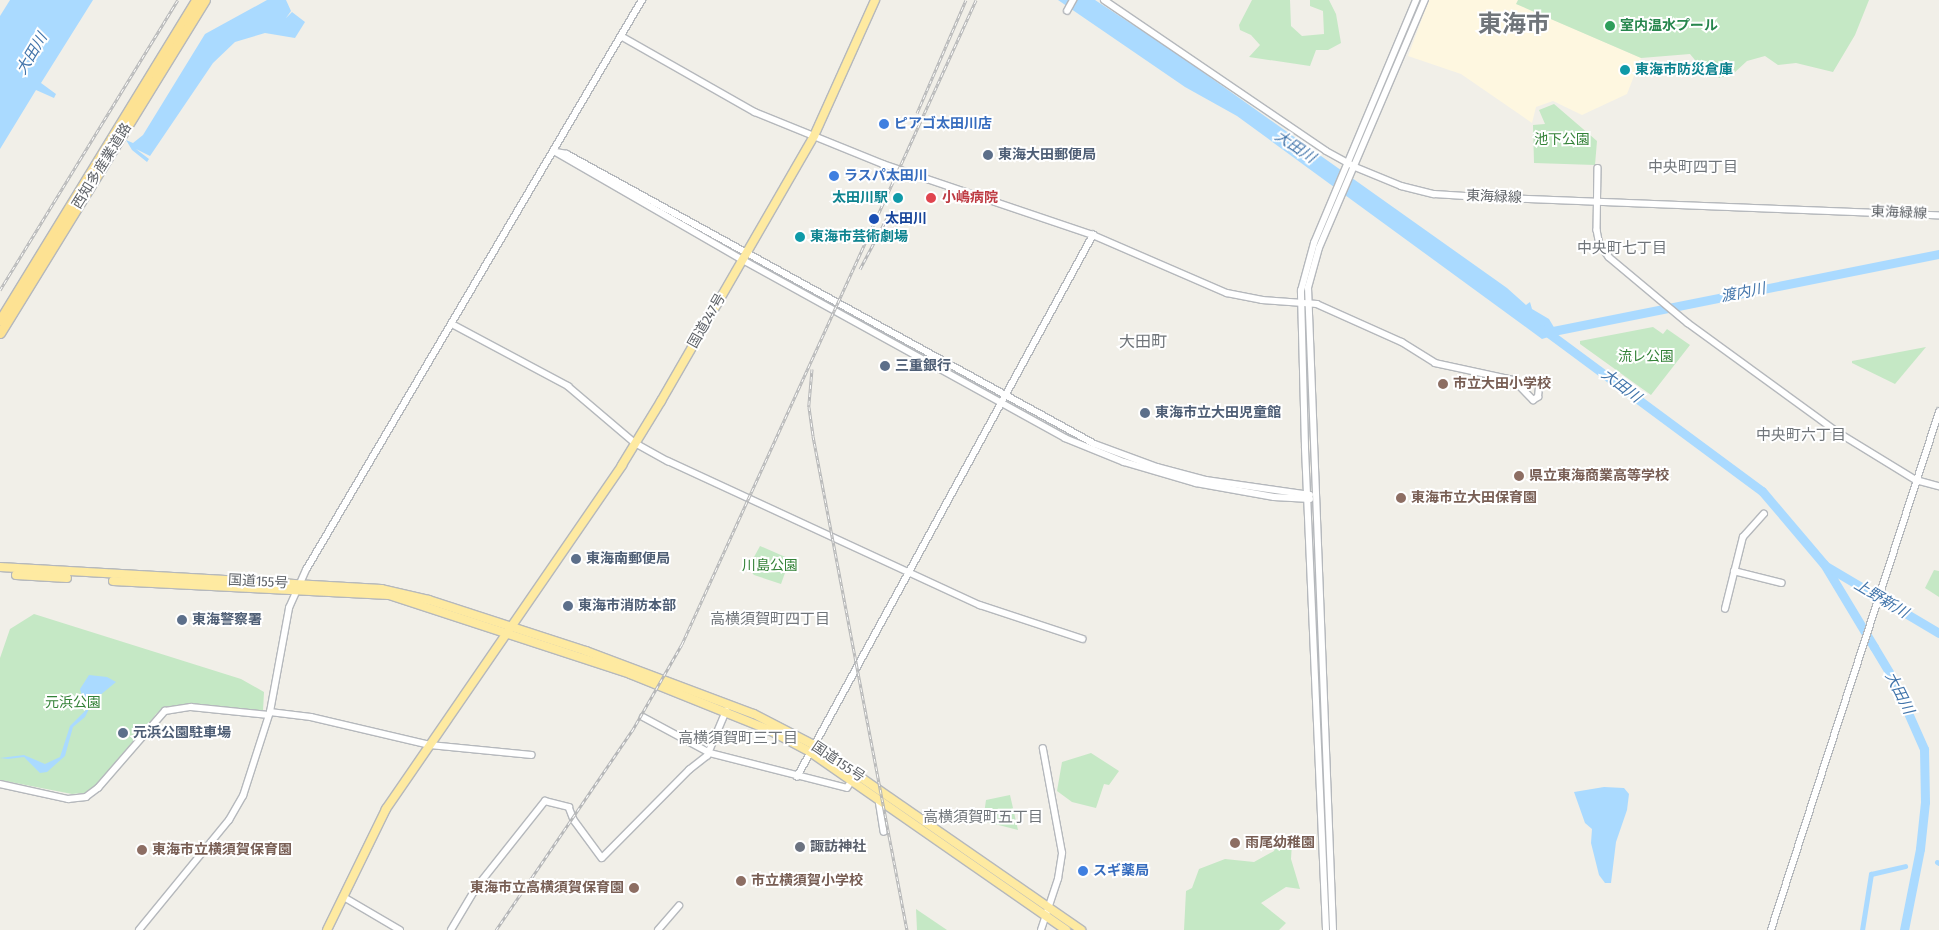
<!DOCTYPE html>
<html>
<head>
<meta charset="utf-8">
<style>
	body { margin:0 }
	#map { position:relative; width:1939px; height:930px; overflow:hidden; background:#f1efe8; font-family:"Fira Sans Condensed","Noto Sans JP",sans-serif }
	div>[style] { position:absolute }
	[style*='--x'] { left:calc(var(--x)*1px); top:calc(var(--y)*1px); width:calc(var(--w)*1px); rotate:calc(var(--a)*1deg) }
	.commercial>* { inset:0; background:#fef7e0 }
	.green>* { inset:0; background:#c5e8c5 }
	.water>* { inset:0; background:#aadaff }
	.canal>* { height:5px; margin:-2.5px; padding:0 2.5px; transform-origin:2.5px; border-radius:2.5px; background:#aadaff }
	.river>* { height:9px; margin:-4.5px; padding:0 4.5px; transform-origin:4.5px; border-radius:4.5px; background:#aadaff }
	.roads { filter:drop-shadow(1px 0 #b5b8bc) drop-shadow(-1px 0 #b5b8bc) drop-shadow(0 1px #b5b8bc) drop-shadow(0 -1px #b5b8bc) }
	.tertiary>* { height:5.5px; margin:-2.75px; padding:0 2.75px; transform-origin:2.75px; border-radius:2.75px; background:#fff }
	.secondary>* { height:6px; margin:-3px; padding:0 3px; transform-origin:3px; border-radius:3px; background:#fff }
	.trunk>* { height:8px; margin:-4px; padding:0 4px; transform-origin:4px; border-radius:4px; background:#feeaa1 }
	.motorway>* { height:9px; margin:-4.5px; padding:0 4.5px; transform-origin:4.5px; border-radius:4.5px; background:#fde293 }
	.rail>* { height:3px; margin-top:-1.5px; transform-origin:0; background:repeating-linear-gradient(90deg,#fff 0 4px,#b6b7b8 0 8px); box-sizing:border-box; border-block:1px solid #b6b7b8 }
	.dots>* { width:14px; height:14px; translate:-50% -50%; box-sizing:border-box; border:2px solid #fff; border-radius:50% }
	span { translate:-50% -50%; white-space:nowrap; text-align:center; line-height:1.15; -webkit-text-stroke:4px #fff; paint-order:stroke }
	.leisure-label { font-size:14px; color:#27864d; font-weight:700 }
	.left { translate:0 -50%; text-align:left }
	.culture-label { font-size:14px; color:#0d838f; font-weight:700 }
	.right { translate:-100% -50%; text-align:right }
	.shop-label { font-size:14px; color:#366cbe; font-weight:700 }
	.park-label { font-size:14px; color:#348238 }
	.service-label { font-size:14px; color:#4e5e75; font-weight:700 }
	.street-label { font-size:14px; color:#5f6368 }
	.health-label { font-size:14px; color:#be3a42; font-weight:700 }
	.transit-label { font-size:14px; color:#164399; font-weight:700 }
	.education-label { font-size:14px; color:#785e54; font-weight:700 }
	.worship-label { font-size:14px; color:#5b616d; font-weight:700 }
	.water-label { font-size:15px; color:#4174aa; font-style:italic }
	.neighbourhood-label { font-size:15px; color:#70757a }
	.quarter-label { font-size:16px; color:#70757a }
	.town-label { font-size:24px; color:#70757a; font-weight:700 }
</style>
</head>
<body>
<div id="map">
	<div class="commercial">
		<div style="clip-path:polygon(1429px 0,1518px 0,1517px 4px,1641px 58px,1627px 94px,1582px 115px,1553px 101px,1536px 107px,1532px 123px,1461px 74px,1408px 56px)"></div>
	</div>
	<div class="green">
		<div style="clip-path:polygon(1252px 0,1290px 0,1291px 26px,1302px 36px,1324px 34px,1323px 11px,1310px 6px,1310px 0,1329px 0,1336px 14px,1341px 43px,1328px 50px,1316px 50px,1310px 66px,1249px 57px,1260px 45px,1251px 35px,1240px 30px,1239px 25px)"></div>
		<div style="clip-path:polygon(1518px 0,1869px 0,1855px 35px,1833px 72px,1796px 63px,1778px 65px,1765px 56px,1747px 61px,1734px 73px,1720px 78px,1704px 71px,1690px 54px,1641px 58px,1516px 4px)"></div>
		<div style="clip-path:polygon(1554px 104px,1597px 141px,1595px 165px,1534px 163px,1533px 125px,1545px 124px,1539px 110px)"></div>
		<div style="clip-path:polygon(1653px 327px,1663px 334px,1667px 329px,1690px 345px,1651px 395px,1580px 344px,1580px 341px)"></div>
		<div style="clip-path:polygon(1926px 347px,1895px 384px,1852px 363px,1852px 361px)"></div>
		<div style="clip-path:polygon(760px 546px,790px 559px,781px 584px,754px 575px,748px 568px)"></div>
		<div style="clip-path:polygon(1934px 570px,1939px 571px,1939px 597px,1925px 588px)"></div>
		<div style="clip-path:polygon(34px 614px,241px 679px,264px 692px,263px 711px,195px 704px,165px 707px,156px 714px,118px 765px,93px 790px,84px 793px,72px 794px,0 780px,0 658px,10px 629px)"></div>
		<div style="clip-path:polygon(1091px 753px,1119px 771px,1109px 785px,1104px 784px,1096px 808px,1072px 802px,1057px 791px,1062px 762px)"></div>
		<div style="clip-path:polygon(1010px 795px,1018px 830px,983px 821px,986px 800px)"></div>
		<div style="clip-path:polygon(1294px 835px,1299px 842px,1292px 843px,1291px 859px,1300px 889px,1286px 887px,1261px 903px,1286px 923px,1279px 930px,1184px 930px,1186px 891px,1192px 888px,1199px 869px,1225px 859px,1254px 862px,1274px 851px,1278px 841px)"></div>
		<div style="clip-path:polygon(916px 909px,947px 930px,917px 930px)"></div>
	</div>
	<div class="water">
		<div style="clip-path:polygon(10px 0,93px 0,41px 83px,56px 94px,54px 98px,36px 90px,0 149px,0 16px)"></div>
		<div style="clip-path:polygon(267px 0,286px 0,291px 11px,286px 18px,292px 12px,305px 22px,295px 38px,265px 33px,235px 42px,213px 63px,150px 156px,136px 149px,149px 159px,147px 162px,132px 150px,126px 140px,133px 143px,143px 135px,205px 34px)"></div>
		<div style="clip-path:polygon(1058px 0,1095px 0,1176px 53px,1507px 288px,1526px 305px,1530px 302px,1532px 309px,1549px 319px,1558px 334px,1542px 339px,1237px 116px,1185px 87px)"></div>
		<div style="clip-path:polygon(89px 675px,107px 677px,116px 682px,93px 701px,85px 717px,73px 727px,65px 756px,47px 772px,40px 773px,24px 757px,8px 759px,0 758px,24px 755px,45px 764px,60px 757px,70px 726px,86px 710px,80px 689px)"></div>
		<div style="clip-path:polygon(1604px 787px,1624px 788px,1629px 794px,1627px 810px,1616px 842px,1611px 883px,1605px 883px,1599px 875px,1591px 843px,1592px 829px,1585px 823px,1574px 792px)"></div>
	</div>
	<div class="canal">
		<div style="--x:1937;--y:862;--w:2;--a:27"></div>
		<div style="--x:1862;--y:930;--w:57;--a:-80.9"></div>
		<div style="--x:1871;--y:874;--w:35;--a:-13"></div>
	</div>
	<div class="river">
		<div style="--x:1543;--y:329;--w:272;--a:36.5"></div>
		<div style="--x:1762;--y:491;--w:96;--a:49.7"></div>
		<div style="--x:1824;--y:564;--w:97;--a:58.9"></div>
		<div style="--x:1874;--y:647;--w:37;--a:59"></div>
		<div style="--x:1893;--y:679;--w:77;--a:66.1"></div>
		<div style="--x:1924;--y:749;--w:53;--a:88.9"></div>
		<div style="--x:1925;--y:802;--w:47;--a:96.1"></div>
		<div style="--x:1920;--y:849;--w:83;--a:101.2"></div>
		<div style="--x:1548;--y:332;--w:399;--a:-11.3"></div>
		<div style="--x:1826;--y:566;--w:131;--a:30.7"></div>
	</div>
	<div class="roads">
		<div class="tertiary">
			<div style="--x:1067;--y:11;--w:13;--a:-61"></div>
			<div style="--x:621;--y:36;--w:154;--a:29.6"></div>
			<div style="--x:755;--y:112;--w:138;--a:22.1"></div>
			<div style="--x:883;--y:164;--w:222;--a:18.7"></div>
			<div style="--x:1093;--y:235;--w:146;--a:23.4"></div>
			<div style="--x:1227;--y:293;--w:36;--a:11"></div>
			<div style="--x:1262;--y:300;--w:55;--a:4.2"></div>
			<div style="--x:1317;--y:304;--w:93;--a:24.1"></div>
			<div style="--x:1402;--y:342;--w:39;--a:32"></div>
			<div style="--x:1435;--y:363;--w:81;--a:12.1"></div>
			<div style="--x:1514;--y:380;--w:28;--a:46"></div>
			<div style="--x:1533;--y:400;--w:6;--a:-31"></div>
			<div style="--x:1538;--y:397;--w:10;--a:-84"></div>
			<div style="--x:554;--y:151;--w:218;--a:30"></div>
			<div style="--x:743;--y:260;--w:368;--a:28.9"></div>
			<div style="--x:1065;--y:438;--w:64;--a:22.1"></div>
			<div style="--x:1124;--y:462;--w:75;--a:16.3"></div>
			<div style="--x:1196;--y:483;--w:79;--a:10.2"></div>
			<div style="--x:1274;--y:497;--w:36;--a:3"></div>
			<div style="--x:556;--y:152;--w:11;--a:10"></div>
			<div style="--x:567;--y:154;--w:602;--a:28.78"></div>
			<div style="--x:1095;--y:444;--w:66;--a:20.4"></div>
			<div style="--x:1157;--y:467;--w:51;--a:14.9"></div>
			<div style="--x:1206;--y:480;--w:105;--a:8.2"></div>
			<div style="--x:1598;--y:168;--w:62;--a:90.9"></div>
			<div style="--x:1597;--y:230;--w:15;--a:79"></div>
			<div style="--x:1600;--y:245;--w:15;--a:53"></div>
			<div style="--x:1609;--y:257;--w:103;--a:39.9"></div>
			<div style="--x:1688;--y:323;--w:183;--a:36.1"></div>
			<div style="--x:1836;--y:431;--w:94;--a:31.5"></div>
			<div style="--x:1916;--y:480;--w:24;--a:15"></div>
			<div style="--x:452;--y:324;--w:132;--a:28.1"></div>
			<div style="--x:568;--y:386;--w:88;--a:40.4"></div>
			<div style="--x:635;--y:443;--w:38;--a:29"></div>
			<div style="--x:668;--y:461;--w:344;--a:24.8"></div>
			<div style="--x:980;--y:605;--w:108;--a:18.3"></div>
			<div style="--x:1734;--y:571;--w:49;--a:14"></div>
			<div style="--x:1725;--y:609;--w:74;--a:-76"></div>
			<div style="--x:1743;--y:537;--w:31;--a:-48"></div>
			<div style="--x:270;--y:712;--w:41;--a:7"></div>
			<div style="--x:311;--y:717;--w:122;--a:13.2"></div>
			<div style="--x:430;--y:745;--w:102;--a:5.6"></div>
			<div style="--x:643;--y:717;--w:76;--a:28.2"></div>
			<div style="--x:710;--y:753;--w:141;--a:14.3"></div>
			<div style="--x:847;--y:788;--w:9;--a:-58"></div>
			<div style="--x:797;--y:777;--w:618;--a:-61.36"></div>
			<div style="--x:0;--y:784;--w:70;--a:12.4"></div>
			<div style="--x:68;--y:799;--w:18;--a:-6"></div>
			<div style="--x:86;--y:797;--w:15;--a:-37"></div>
			<div style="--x:98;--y:788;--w:102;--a:-49"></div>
			<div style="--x:165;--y:711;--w:26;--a:-9"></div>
			<div style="--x:191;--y:707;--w:78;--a:5.9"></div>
			<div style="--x:879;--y:800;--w:32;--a:81"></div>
			<div style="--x:344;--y:897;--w:65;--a:30.5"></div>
			<div style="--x:139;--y:930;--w:142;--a:-50.7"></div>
			<div style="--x:229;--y:820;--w:28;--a:-60"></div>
			<div style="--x:243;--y:796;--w:88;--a:-72.2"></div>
			<div style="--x:270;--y:712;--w:106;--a:-79.6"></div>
			<div style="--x:289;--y:608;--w:42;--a:-65.9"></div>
			<div style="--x:306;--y:570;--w:662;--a:-59.48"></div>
			<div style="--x:451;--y:930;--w:49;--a:-59.2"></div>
			<div style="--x:476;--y:888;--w:111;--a:-51.6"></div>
			<div style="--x:545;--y:801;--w:25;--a:14"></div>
			<div style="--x:569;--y:807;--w:14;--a:69"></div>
			<div style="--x:574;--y:820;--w:47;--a:53.6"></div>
			<div style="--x:602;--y:858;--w:124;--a:-45.3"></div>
			<div style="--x:689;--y:770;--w:23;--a:-38"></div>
			<div style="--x:707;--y:756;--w:49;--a:-67.1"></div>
			<div style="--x:658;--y:930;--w:32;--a:-49"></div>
			<div style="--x:1041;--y:930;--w:54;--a:-71.6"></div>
			<div style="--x:1058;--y:879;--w:26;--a:-81"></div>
			<div style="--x:1062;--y:853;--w:106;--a:-100.4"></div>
			<div style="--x:1326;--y:930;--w:483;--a:-92.5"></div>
			<div style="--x:1305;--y:447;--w:156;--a:-91.5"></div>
			<div style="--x:1301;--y:291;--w:50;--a:-74.8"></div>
			<div style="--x:1314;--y:243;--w:264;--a:-67.2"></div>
			<div style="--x:1333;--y:930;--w:642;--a:-92.23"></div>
			<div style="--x:1308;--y:288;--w:41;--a:-74.6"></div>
			<div style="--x:1319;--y:248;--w:270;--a:-66.9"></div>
			<div style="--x:1771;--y:930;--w:545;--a:-72.03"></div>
		</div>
		<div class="secondary">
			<div style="--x:1104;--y:0;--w:268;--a:34.2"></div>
			<div style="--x:1326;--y:151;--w:33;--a:29"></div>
			<div style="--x:1355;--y:167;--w:50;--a:22.4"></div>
			<div style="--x:1401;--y:186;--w:34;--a:14"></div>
			<div style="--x:1434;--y:194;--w:47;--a:3.7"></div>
			<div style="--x:1481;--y:197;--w:458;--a:2.3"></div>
		</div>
		<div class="trunk">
			<div style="--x:0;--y:567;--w:382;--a:3.3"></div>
			<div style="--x:381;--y:589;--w:49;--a:12.9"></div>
			<div style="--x:429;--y:600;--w:165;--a:18"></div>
			<div style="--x:586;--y:651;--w:179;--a:20.6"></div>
			<div style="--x:754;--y:714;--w:68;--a:27.3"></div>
			<div style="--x:814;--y:745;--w:325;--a:34.7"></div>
			<div style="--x:16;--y:575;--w:51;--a:3.4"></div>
			<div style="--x:113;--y:581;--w:276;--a:2.9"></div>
			<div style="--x:389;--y:595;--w:254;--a:18.1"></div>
			<div style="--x:630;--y:674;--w:148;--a:21.9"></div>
			<div style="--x:767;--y:729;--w:49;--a:28.1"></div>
			<div style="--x:810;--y:752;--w:312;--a:34.8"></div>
			<div style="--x:327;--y:930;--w:135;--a:-64"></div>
			<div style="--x:386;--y:809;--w:417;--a:-55.5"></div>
			<div style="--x:622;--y:465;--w:75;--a:-58.6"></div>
			<div style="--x:661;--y:401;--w:306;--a:-60"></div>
			<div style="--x:814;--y:136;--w:149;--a:-65.8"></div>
		</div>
		<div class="motorway">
			<div style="--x:0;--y:320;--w:375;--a:-58.5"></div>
			<div style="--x:0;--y:333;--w:391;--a:-58.4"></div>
		</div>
	</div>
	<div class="rail">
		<div style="--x:917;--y:113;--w:123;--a:-66.6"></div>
		<div style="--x:860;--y:269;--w:58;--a:-62.1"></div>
		<div style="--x:0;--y:290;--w:340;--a:-58.5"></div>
		<div style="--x:812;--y:369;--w:38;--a:95"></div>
		<div style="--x:809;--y:407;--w:29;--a:82"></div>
		<div style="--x:813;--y:436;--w:503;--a:79.23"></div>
		<div style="--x:496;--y:930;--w:241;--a:-55.7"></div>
		<div style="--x:632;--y:731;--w:100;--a:-60.1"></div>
		<div style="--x:682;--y:644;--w:708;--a:-65.46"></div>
	</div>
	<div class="dots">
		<div style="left:1610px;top:26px;background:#2e9e5b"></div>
		<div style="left:1625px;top:70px;background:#0f9aa8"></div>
		<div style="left:884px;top:124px;background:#3f7fe0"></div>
		<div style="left:988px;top:155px;background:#5c6f8a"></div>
		<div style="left:834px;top:176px;background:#3f7fe0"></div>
		<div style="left:898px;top:198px;background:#0f9aa8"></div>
		<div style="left:931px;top:198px;background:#e0444e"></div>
		<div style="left:874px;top:219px;background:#1a4fb4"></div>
		<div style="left:800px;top:237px;background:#0f9aa8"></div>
		<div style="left:885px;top:366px;background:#5c6f8a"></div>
		<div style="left:1443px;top:384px;background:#8d6e63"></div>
		<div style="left:1145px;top:413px;background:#5c6f8a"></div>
		<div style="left:1519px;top:476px;background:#8d6e63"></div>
		<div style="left:1401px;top:498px;background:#8d6e63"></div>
		<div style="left:576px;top:559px;background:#5c6f8a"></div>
		<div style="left:568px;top:606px;background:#5c6f8a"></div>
		<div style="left:182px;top:620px;background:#5c6f8a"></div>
		<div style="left:123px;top:733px;background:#5c6f8a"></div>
		<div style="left:1235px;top:843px;background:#8d6e63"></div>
		<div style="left:800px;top:847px;background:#6b7280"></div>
		<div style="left:142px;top:850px;background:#8d6e63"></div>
		<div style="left:1083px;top:871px;background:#3f7fe0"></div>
		<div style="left:741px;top:881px;background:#8d6e63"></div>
		<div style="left:634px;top:888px;background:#8d6e63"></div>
	</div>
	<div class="leisure-label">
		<span class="left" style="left:1620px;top:26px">室内温水プール</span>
	</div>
	<div class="culture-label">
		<span class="left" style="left:1635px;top:70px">東海市防災倉庫</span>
		<span class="right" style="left:888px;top:198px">太田川駅</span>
		<span class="left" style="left:810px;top:237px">東海市芸術劇場</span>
	</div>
	<div class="shop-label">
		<span class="left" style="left:894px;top:124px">ピアゴ太田川店</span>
		<span class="left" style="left:844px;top:176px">ラスパ太田川</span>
		<span class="left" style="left:1093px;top:871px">スギ薬局</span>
	</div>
	<div class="park-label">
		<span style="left:1562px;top:140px">池下公園</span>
		<span style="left:1646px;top:357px">流レ公園</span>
		<span style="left:770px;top:566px">川島公園</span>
		<span style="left:73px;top:703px">元浜公園</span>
	</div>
	<div class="service-label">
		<span class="left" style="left:998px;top:155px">東海大田郵便局</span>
		<span class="left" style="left:895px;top:366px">三重銀行</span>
		<span class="left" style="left:1155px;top:413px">東海市立大田児童館</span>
		<span class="left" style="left:586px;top:559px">東海南郵便局</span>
		<span class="left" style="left:578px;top:606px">東海市消防本部</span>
		<span class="left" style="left:192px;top:620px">東海警察署</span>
		<span class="left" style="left:133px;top:733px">元浜公園駐車場</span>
	</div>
	<div class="street-label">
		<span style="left:102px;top:166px;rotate:-58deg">西知多産業道路</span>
		<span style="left:1494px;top:197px;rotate:2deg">東海緑線</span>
		<span style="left:1899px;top:213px;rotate:2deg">東海緑線</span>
		<span style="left:707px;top:321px;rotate:-60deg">国道247号</span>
		<span style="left:258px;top:582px;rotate:3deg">国道155号</span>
		<span style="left:838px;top:762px;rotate:34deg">国道155号</span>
	</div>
	<div class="health-label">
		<span class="left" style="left:942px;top:198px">小嶋病院</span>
	</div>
	<div class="transit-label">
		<span class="left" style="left:885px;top:219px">太田川</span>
	</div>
	<div class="education-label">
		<span class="left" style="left:1453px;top:384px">市立大田小学校</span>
		<span class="left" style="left:1529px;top:476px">県立東海商業高等学校</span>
		<span class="left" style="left:1411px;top:498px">東海市立大田保育園</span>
		<span class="left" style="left:1245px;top:843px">雨尾幼稚園</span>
		<span class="left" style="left:152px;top:850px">東海市立横須賀保育園</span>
		<span class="left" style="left:751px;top:881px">市立横須賀小学校</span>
		<span class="right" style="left:624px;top:888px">東海市立高横須賀保育園</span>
	</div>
	<div class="worship-label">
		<span class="left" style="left:810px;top:847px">諏訪神社</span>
	</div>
	<div class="water-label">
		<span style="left:32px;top:54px;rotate:-59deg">大田川</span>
		<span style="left:1295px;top:147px;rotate:34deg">大田川</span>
		<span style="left:1743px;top:293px;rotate:-11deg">渡内川</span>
		<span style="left:1621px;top:386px;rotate:37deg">大田川</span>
		<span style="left:1881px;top:599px;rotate:31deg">上野新川</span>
		<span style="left:1899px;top:693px;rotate:63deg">大田川</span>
	</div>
	<div class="neighbourhood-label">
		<span style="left:1693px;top:168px">中央町四丁目</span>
		<span style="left:1622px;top:249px">中央町七丁目</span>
		<span style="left:1801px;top:436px">中央町六丁目</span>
		<span style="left:770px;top:620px">高横須賀町四丁目</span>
		<span style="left:738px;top:739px">高横須賀町三丁目</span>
		<span style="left:983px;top:818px">高横須賀町五丁目</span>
	</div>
	<div class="quarter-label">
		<span style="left:1143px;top:342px">大田町</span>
	</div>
	<div class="town-label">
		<span style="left:1514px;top:25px">東海市</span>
	</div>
</div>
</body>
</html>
